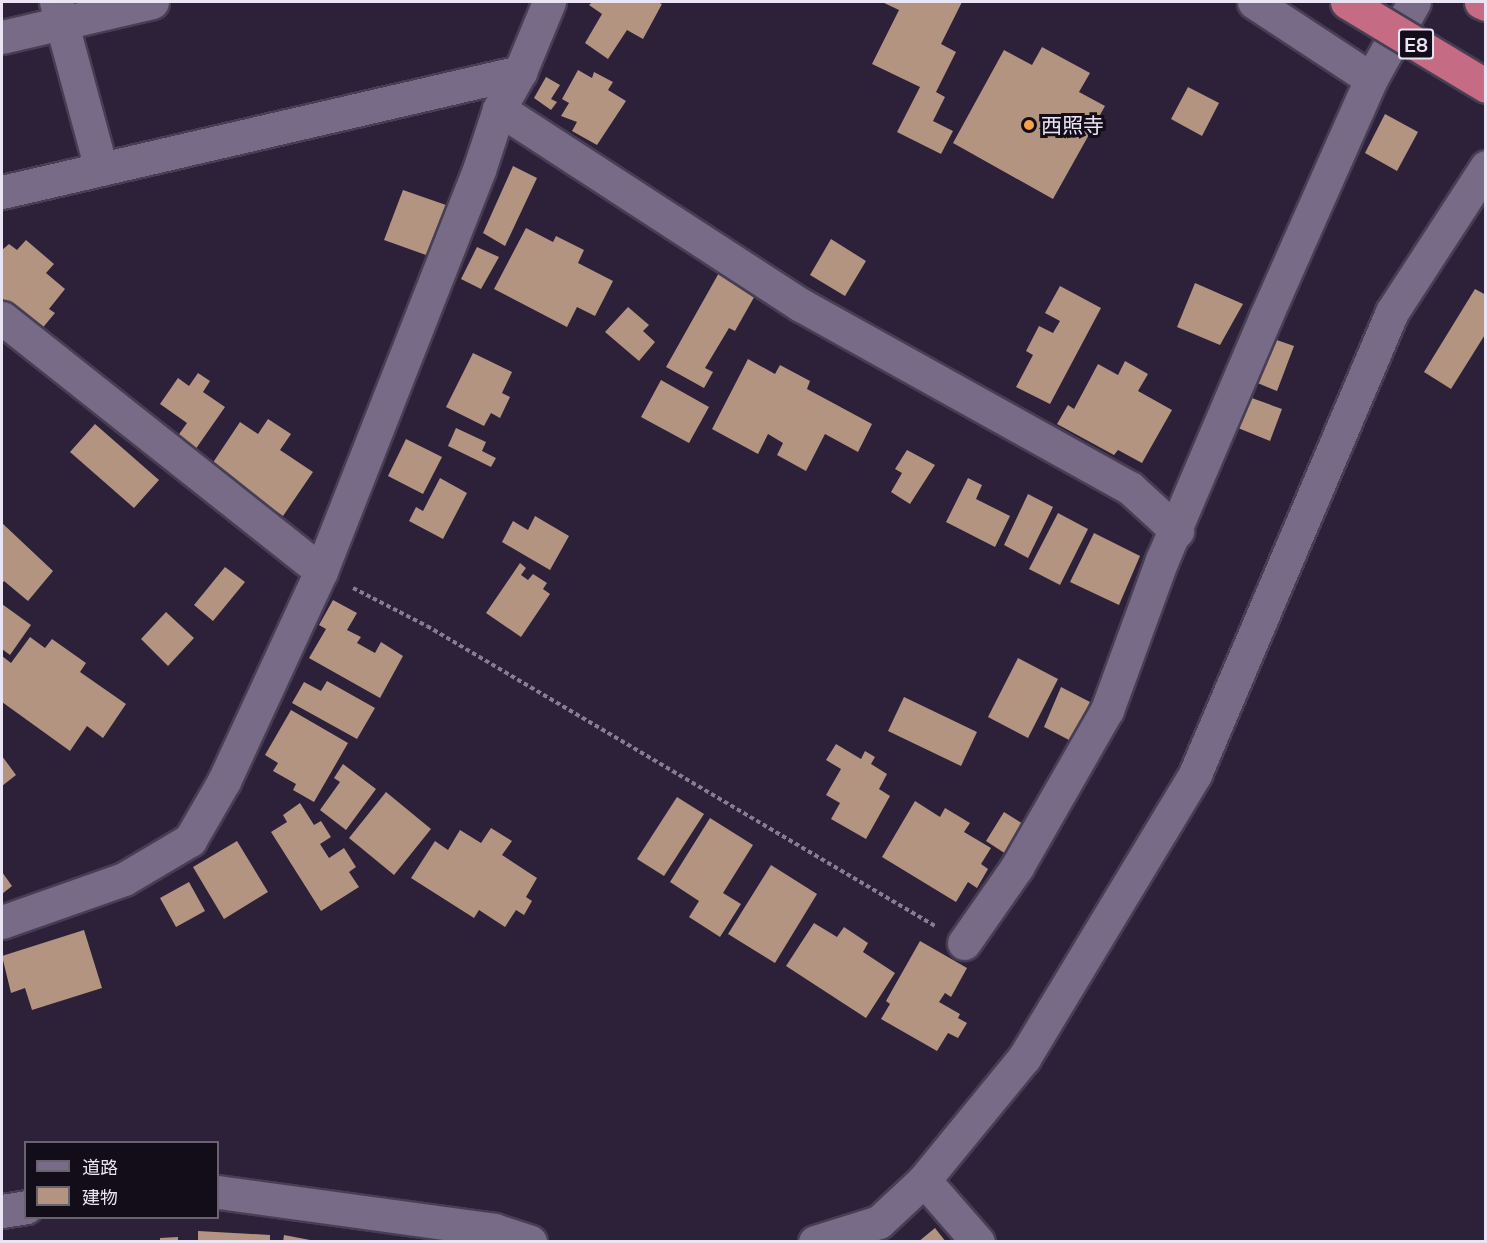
<!DOCTYPE html>
<html>
<head>
<meta charset="utf-8">
<style>
	body { margin:0 }
	#map { position:relative; width:1487px; height:1243px; overflow:hidden; background:#2c2139; font-family:Mulish,"Noto Sans JP",sans-serif }
	div>[style] { position:absolute }
	[style*='--x'] { left:calc(var(--x)*1px); top:calc(var(--y)*1px); width:calc(var(--w)*1px); rotate:calc(var(--a)*1deg) }
	.building>* { inset:0; background:#b39481 }
	.path>* { height:4px; margin-top:-2px; transform-origin:0; background:repeating-linear-gradient(90deg,#867d92 0 4.5px,transparent 0 7.5px) }
	.roads { filter:drop-shadow(2px 0 #483e53) drop-shadow(-2px 0 #483e53) drop-shadow(0 2px #483e53) drop-shadow(0 -2px #483e53) }
	.minor>* { height:33px; margin:-16.5px; padding:0 16.5px; transform-origin:16.5px; border-radius:16.5px; background:#776b88 }
	.motorway>* { height:33px; margin:-16.5px; padding:0 16.5px; transform-origin:16.5px; border-radius:16.5px; background:#c56b83 }
	.bridges { filter:drop-shadow(2px 0 #483e53) drop-shadow(-2px 0 #483e53) drop-shadow(0 2px #483e53) drop-shadow(0 -2px #483e53) }
	.motorway-bridge>* { height:33px; margin:-16.5px; padding:0 16.5px; transform-origin:16.5px; border-radius:16.5px; background:#c56b83 }
	.dots>* { width:16px; height:16px; translate:-50% -50%; box-sizing:border-box; border:3px solid #120d18; border-radius:50% }
	span { translate:-50% -50%; white-space:nowrap; text-align:center; line-height:1.15; -webkit-text-stroke:6px #120d18; paint-order:stroke }
	.shield-label span { padding:2px 4px; background:#120d18; border:2px solid; border-radius:4px; -webkit-text-stroke-width:0 }
	.shield-label { font-size:20px; color:#ebe4f5; font-weight:700 }
	.poi-label { font-size:21px; color:#ebe4f5 }
	.left { translate:0 -50%; text-align:left }
	.frame { position:absolute; inset:0; border:3px solid #ebe4f5; pointer-events:none }
	.legend { position:absolute; left:24px; top:1141px; width:195px; height:78px; box-sizing:border-box; background:#120d18; border:2px solid #696370; margin:0; padding:8px 10px; list-style:none; font-size:18px; color:#ebe4f5 }
	.legend li { display:flex; align-items:center; gap:12px; height:30px }
	.legend b { width:30px; border:2px solid #696370 }
</style>
</head>
<body>
<div id="map">
	<div class="building">
		<div style="clip-path:polygon(592px 2px,657px 2px,662px 4px,643px 39px,627px 30px,608px 59px,585px 43px,602px 14px,589px 5px)"></div>
		<div style="clip-path:polygon(882px 2px,962px 2px,941px 44px,956px 52px,936px 92px,945px 97px,933px 121px,953px 131px,941px 154px,897px 132px,920px 87px,872px 64px,899px 10px)"></div>
		<div style="clip-path:polygon(1042px 47px,1090px 73px,1079px 92px,1105px 106px,1053px 199px,953px 143px,1004px 50px,1032px 65px)"></div>
		<div style="clip-path:polygon(578px 70px,592px 78px,594px 72px,613px 82px,608px 90px,626px 101px,597px 145px,572px 131px,577px 122px,561px 116px,569px 103px,562px 99px)"></div>
		<div style="clip-path:polygon(546px 77px,560px 85px,551px 99px,557px 102px,551px 110px,534px 98px)"></div>
		<div style="clip-path:polygon(1188px 87px,1219px 103px,1202px 136px,1171px 119px)"></div>
		<div style="clip-path:polygon(1385px 114px,1418px 132px,1397px 171px,1365px 153px)"></div>
		<div style="clip-path:polygon(513px 166px,537px 178px,505px 246px,483px 233px)"></div>
		<div style="clip-path:polygon(403px 190px,446px 205px,426px 255px,384px 240px)"></div>
		<div style="clip-path:polygon(526px 228px,553px 242px,556px 236px,584px 250px,578px 263px,613px 281px,595px 316px,577px 307px,567px 327px,494px 289px)"></div>
		<div style="clip-path:polygon(831px 239px,866px 261px,845px 296px,810px 275px)"></div>
		<div style="clip-path:polygon(26px 240px,54px 264px,46px 273px,65px 289px,49px 309px,55px 313px,40px 331px,2px 298px,2px 250px,9px 244px,17px 250px)"></div>
		<div style="clip-path:polygon(477px 247px,499px 257px,481px 289px,461px 279px)"></div>
		<div style="clip-path:polygon(720px 271px,757px 292px,735px 331px,729px 328px,705px 368px,713px 372px,704px 388px,666px 367px)"></div>
		<div style="clip-path:polygon(1195px 283px,1243px 304px,1220px 345px,1177px 327px)"></div>
		<div style="clip-path:polygon(1060px 286px,1101px 308px,1050px 404px,1016px 387px,1033px 355px,1026px 351px,1039px 326px,1053px 333px,1060px 321px,1045px 313px)"></div>
		<div style="clip-path:polygon(1475px 289px,1486px 295px,1486px 333px,1451px 389px,1424px 372px)"></div>
		<div style="clip-path:polygon(628px 307px,649px 325px,643px 331px,655px 342px,639px 361px,605px 332px)"></div>
		<div style="clip-path:polygon(1271px 338px,1294px 346px,1277px 391px,1255px 382px)"></div>
		<div style="clip-path:polygon(473px 353px,512px 372px,502px 393px,510px 397px,500px 418px,491px 413px,484px 426px,446px 407px)"></div>
		<div style="clip-path:polygon(748px 359px,775px 374px,780px 365px,810px 381px,807px 389px,872px 424px,858px 452px,825px 434px,806px 471px,777px 455px,783px 443px,768px 434px,758px 454px,712px 429px)"></div>
		<div style="clip-path:polygon(1125px 361px,1148px 374px,1138px 391px,1172px 410px,1142px 463px,1118px 450px,1114px 455px,1057px 424px,1068px 405px,1074px 409px,1098px 364px,1118px 375px)"></div>
		<div style="clip-path:polygon(198px 373px,210px 381px,203px 392px,225px 407px,195px 450px,177px 437px,187px 423px,160px 404px,178px 378px,189px 386px)"></div>
		<div style="clip-path:polygon(661px 380px,709px 407px,689px 443px,641px 417px)"></div>
		<div style="clip-path:polygon(1249px 397px,1282px 409px,1270px 441px,1238px 428px)"></div>
		<div style="clip-path:polygon(268px 419px,291px 434px,280px 450px,313px 472px,283px 516px,210px 467px,240px 422px,258px 434px)"></div>
		<div style="clip-path:polygon(95px 424px,159px 480px,134px 508px,70px 452px)"></div>
		<div style="clip-path:polygon(456px 428px,486px 442px,482px 451px,496px 458px,491px 467px,448px 446px)"></div>
		<div style="clip-path:polygon(406px 439px,442px 457px,423px 494px,388px 476px)"></div>
		<div style="clip-path:polygon(907px 450px,935px 465px,910px 504px,891px 492px,902px 473px,895px 469px)"></div>
		<div style="clip-path:polygon(440px 478px,467px 493px,443px 539px,409px 521px,416px 507px,423px 511px)"></div>
		<div style="clip-path:polygon(968px 478px,982px 485px,976px 499px,1010px 516px,995px 547px,946px 522px)"></div>
		<div style="clip-path:polygon(1028px 494px,1053px 507px,1028px 558px,1004px 545px)"></div>
		<div style="clip-path:polygon(1058px 513px,1088px 529px,1060px 585px,1029px 569px)"></div>
		<div style="clip-path:polygon(535px 516px,569px 536px,550px 570px,502px 542px,513px 521px,528px 530px)"></div>
		<div style="clip-path:polygon(2px 523px,53px 571px,28px 601px,4px 581px,2px 584px)"></div>
		<div style="clip-path:polygon(1094px 533px,1140px 556px,1119px 605px,1070px 582px)"></div>
		<div style="clip-path:polygon(520px 563px,526px 568px,521px 575px,528px 580px,533px 574px,547px 583px,543px 589px,550px 594px,521px 637px,486px 613px)"></div>
		<div style="clip-path:polygon(225px 567px,245px 582px,213px 621px,194px 605px)"></div>
		<div style="clip-path:polygon(333px 600px,357px 613px,347px 630px,361px 637px,357px 643px,375px 653px,381px 642px,403px 656px,380px 698px,309px 658px,326px 629px,319px 625px)"></div>
		<div style="clip-path:polygon(2px 604px,31px 625px,10px 655px,2px 649px)"></div>
		<div style="clip-path:polygon(166px 612px,194px 638px,168px 666px,141px 639px)"></div>
		<div style="clip-path:polygon(30px 637px,45px 648px,52px 639px,86px 663px,80px 672px,126px 704px,103px 738px,87px 726px,70px 751px,2px 702px,2px 656px,11px 663px)"></div>
		<div style="clip-path:polygon(1018px 658px,1058px 679px,1028px 738px,988px 717px)"></div>
		<div style="clip-path:polygon(327px 681px,375px 708px,357px 739px,292px 703px,304px 682px,321px 691px)"></div>
		<div style="clip-path:polygon(1061px 687px,1090px 702px,1071px 741px,1044px 727px)"></div>
		<div style="clip-path:polygon(904px 697px,977px 732px,961px 766px,888px 731px)"></div>
		<div style="clip-path:polygon(291px 710px,348px 743px,314px 802px,293px 790px,296px 784px,273px 771px,278px 763px,265px 755px)"></div>
		<div style="clip-path:polygon(836px 744px,861px 759px,865px 751px,875px 757px,871px 764px,887px 774px,879px 789px,890px 796px,866px 839px,831px 819px,840px 803px,826px 795px,841px 769px,826px 760px)"></div>
		<div style="clip-path:polygon(2px 756px,16px 775px,2px 786px)"></div>
		<div style="clip-path:polygon(343px 764px,376px 789px,346px 830px,320px 810px,340px 782px,334px 778px)"></div>
		<div style="clip-path:polygon(386px 792px,431px 829px,394px 875px,349px 838px)"></div>
		<div style="clip-path:polygon(677px 797px,704px 814px,664px 876px,637px 859px)"></div>
		<div style="clip-path:polygon(915px 801px,940px 817px,945px 808px,970px 823px,964px 832px,991px 848px,981px 864px,988px 869px,977px 888px,968px 882px,956px 902px,882px 857px)"></div>
		<div style="clip-path:polygon(300px 803px,314px 825px,321px 821px,331px 837px,320px 844px,329px 858px,344px 848px,356px 867px,349px 872px,359px 887px,321px 911px,271px 832px,287px 822px,283px 815px)"></div>
		<div style="clip-path:polygon(1004px 812px,1028px 827px,1009px 856px,986px 841px)"></div>
		<div style="clip-path:polygon(710px 818px,753px 845px,723px 893px,741px 904px,720px 937px,689px 917px,699px 901px,670px 882px)"></div>
		<div style="clip-path:polygon(491px 828px,512px 841px,502px 855px,537px 878px,526px 897px,532px 901px,524px 915px,516px 910px,505px 927px,479px 910px,474px 918px,411px 878px,435px 841px,448px 850px,460px 830px,481px 843px)"></div>
		<div style="clip-path:polygon(237px 841px,268px 892px,224px 919px,193px 867px)"></div>
		<div style="clip-path:polygon(771px 865px,817px 894px,775px 963px,728px 934px)"></div>
		<div style="clip-path:polygon(2px 872px,12px 886px,2px 894px)"></div>
		<div style="clip-path:polygon(189px 882px,205px 911px,176px 927px,160px 898px)"></div>
		<div style="clip-path:polygon(814px 923px,837px 937px,844px 927px,868px 943px,863px 952px,895px 973px,866px 1018px,786px 966px)"></div>
		<div style="clip-path:polygon(84px 930px,102px 988px,32px 1010px,25px 988px,11px 993px,2px 956px)"></div>
		<div style="clip-path:polygon(920px 941px,967px 968px,951px 997px,945px 993px,939px 1002px,960px 1014px,958px 1018px,967px 1023px,958px 1038px,948px 1033px,937px 1051px,881px 1019px,890px 1004px,886px 1001px)"></div>
		<div style="clip-path:polygon(935px 1228px,946px 1242px,918px 1242px)"></div>
		<div style="clip-path:polygon(198px 1231px,270px 1235px,270px 1242px,198px 1242px)"></div>
		<div style="clip-path:polygon(284px 1235px,310px 1240px,310px 1242px,283px 1242px)"></div>
		<div style="clip-path:polygon(178px 1237px,178px 1242px,160px 1242px,160px 1238px)"></div>
	</div>
	<div class="path">
		<div style="--x:353;--y:588;--w:83;--a:27.2"></div>
		<div style="--x:427;--y:626;--w:590;--a:30.56"></div>
	</div>
	<div class="roads">
		<div class="minor">
			<div style="--x:56;--y:2;--w:173;--a:74.9"></div>
			<div style="--x:1254;--y:2;--w:140;--a:33.3"></div>
			<div style="--x:2;--y:37;--w:154;--a:-13.1"></div>
			<div style="--x:499;--y:109;--w:360;--a:33"></div>
			<div style="--x:801;--y:305;--w:376;--a:29.1"></div>
			<div style="--x:1130;--y:488;--w:64;--a:42.5"></div>
			<div style="--x:2;--y:192;--w:532;--a:-13.04"></div>
			<div style="--x:2;--y:318;--w:407;--a:38.4"></div>
			<div style="--x:2;--y:922;--w:129;--a:-19.4"></div>
			<div style="--x:124;--y:879;--w:77;--a:-30.6"></div>
			<div style="--x:190;--y:840;--w:68;--a:-60"></div>
			<div style="--x:224;--y:781;--w:231;--a:-65.2"></div>
			<div style="--x:321;--y:571;--w:431;--a:-68.5"></div>
			<div style="--x:479;--y:170;--w:64;--a:-71.8"></div>
			<div style="--x:499;--y:109;--w:43;--a:-60.4"></div>
			<div style="--x:520;--y:72;--w:76;--a:-67.5"></div>
			<div style="--x:964;--y:943;--w:93;--a:-55.1"></div>
			<div style="--x:1017;--y:867;--w:181;--a:-60.2"></div>
			<div style="--x:1107;--y:710;--w:160;--a:-69.9"></div>
			<div style="--x:1162;--y:560;--w:265;--a:-66.9"></div>
			<div style="--x:1266;--y:316;--w:259;--a:-66.1"></div>
			<div style="--x:1371;--y:79;--w:88;--a:-60.8"></div>
			<div style="--x:924;--y:1180;--w:82;--a:48.9"></div>
			<div style="--x:218;--y:1192;--w:279;--a:7.8"></div>
			<div style="--x:494;--y:1230;--w:38;--a:18"></div>
			<div style="--x:2;--y:1211;--w:24;--a:-9"></div>
			<div style="--x:815;--y:1242;--w:67;--a:-17.4"></div>
			<div style="--x:879;--y:1222;--w:62;--a:-43"></div>
			<div style="--x:924;--y:1180;--w:158;--a:-50.7"></div>
			<div style="--x:1024;--y:1058;--w:332;--a:-58.9"></div>
			<div style="--x:1195;--y:774;--w:502;--a:-66.91"></div>
			<div style="--x:1392;--y:312;--w:173;--a:-57"></div>
		</div>
		<div class="motorway">
			<div style="--x:1481;--y:2;--w:5;--a:22"></div>
		</div>
	</div>
	<div class="bridges">
		<div class="motorway-bridge">
			<div style="--x:1347;--y:2;--w:162;--a:31.1"></div>
		</div>
	</div>
	<div class="dots">
		<div style="left:1029px;top:125px;background:#f7a14a"></div>
	</div>
	<div class="shield-label">
		<span style="left:1416px;top:44px">E8</span>
	</div>
	<div class="poi-label">
		<span class="left" style="left:1041px;top:125px">西照寺</span>
	</div>
	<div class="frame"></div>
	<ul class="legend">
	<li><b style="height:8px;background:#776b88"></b>道路</li>
	<li><b style="height:16px;background:#b39481"></b>建物</li>
	</ul>
</div>
</body>
</html>
